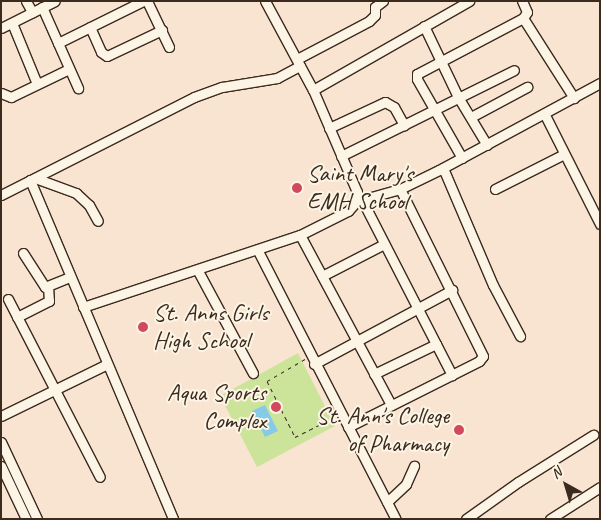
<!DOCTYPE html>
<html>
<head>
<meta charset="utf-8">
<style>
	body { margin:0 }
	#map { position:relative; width:601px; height:520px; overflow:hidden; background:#f9e4d2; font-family:Caveat,sans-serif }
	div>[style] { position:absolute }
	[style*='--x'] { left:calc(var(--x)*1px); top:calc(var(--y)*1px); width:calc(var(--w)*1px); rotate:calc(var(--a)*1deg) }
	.green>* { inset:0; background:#cbe49a }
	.water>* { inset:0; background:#85cae7 }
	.path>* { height:1px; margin-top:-0.5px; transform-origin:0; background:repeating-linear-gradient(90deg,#3b2a1e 0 4px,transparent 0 8px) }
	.roads { filter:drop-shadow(1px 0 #3b2a1e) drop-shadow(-1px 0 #3b2a1e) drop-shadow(0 1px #3b2a1e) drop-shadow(0 -1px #3b2a1e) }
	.minor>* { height:9px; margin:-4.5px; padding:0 4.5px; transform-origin:4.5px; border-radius:4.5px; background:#fcf5e5 }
	.dots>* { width:14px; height:14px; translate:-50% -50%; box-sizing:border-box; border:2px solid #fcf5e5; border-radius:50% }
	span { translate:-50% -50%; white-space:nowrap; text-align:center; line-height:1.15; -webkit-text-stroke:4px #fcf5e5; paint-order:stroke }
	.poi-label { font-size:24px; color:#3b2a1e }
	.left { translate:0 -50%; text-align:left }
	.right { translate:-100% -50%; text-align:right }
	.frame { position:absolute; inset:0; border:2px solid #3b2a1e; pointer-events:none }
	.north { position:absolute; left:541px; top:460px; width:50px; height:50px; -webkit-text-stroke:4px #fcf5e5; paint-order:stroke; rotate:321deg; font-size:14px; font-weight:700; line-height:20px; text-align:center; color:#3b2a1e }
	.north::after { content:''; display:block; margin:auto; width:18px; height:22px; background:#3b2a1e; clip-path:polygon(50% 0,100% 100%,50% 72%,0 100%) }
</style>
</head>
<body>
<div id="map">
	<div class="green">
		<div style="clip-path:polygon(298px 353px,335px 426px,257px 467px,220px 396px)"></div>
	</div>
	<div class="water">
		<div style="clip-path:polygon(265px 405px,278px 431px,265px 437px,252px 411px)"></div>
	</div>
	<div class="path">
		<div style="--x:305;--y:359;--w:44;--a:149.9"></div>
		<div style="--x:267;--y:381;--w:63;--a:63.4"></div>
		<div style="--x:295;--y:437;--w:45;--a:-26.6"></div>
	</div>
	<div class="roads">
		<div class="minor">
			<div style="--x:26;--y:1;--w:13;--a:61"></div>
			<div style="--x:147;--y:1;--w:51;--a:64.4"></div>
			<div style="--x:42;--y:7;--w:89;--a:66"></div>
			<div style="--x:523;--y:18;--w:95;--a:57.5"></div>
			<div style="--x:12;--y:23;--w:66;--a:67.7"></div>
			<div style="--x:424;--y:26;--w:79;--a:64.4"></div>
			<div style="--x:458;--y:97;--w:56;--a:58.9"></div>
			<div style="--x:90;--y:27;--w:27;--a:66"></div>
			<div style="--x:101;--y:52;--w:7;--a:34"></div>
			<div style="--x:107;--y:56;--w:61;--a:-25.3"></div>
			<div style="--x:1;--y:28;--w:60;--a:-26.6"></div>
			<div style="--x:58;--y:43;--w:95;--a:-26.3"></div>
			<div style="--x:297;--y:59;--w:81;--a:-27.8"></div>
			<div style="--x:369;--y:21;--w:8;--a:-45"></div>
			<div style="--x:375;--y:15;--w:8;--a:-90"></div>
			<div style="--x:375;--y:7;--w:10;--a:-37"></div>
			<div style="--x:313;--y:90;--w:180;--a:-29.7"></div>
			<div style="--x:1;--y:93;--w:11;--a:22"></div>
			<div style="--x:11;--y:97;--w:64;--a:-25.8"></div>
			<div style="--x:545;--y:115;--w:122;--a:63.2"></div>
			<div style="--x:471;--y:117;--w:64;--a:-28.2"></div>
			<div style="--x:329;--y:128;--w:62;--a:-24.9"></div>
			<div style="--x:385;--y:102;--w:10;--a:29"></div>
			<div style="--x:394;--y:107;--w:21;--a:61"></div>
			<div style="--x:341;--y:156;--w:193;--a:-26.4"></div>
			<div style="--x:462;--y:158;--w:91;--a:-119.7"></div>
			<div style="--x:417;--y:79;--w:5;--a:-90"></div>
			<div style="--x:417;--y:74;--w:120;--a:-27.8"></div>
			<div style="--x:523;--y:18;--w:7;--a:-56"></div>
			<div style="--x:527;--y:12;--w:12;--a:-114"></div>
			<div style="--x:443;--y:168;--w:127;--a:66.9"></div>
			<div style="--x:493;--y:285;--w:58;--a:62.1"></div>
			<div style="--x:35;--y:178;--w:44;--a:20.1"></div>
			<div style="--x:76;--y:193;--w:18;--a:43"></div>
			<div style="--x:89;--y:205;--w:18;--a:61"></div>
			<div style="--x:30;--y:180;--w:368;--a:67.1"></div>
			<div style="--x:495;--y:189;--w:77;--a:-26.9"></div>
			<div style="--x:1;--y:195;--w:216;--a:-26.9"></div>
			<div style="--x:194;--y:97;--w:30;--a:-20"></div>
			<div style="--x:222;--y:87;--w:56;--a:-9.3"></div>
			<div style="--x:277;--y:78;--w:26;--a:-28"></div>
			<div style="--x:362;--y:200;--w:197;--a:62.8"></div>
			<div style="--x:357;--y:201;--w:45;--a:-15.6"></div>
			<div style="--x:400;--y:189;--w:43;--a:-26"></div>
			<div style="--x:439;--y:170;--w:183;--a:-28.4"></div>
			<div style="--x:300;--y:235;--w:193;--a:61.8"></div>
			<div style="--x:258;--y:251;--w:301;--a:62.8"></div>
			<div style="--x:23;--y:253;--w:40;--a:57.1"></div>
			<div style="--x:45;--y:287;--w:27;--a:-22"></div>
			<div style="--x:198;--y:271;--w:116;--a:61.7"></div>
			<div style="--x:322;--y:276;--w:70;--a:-27.3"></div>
			<div style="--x:8;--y:299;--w:200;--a:62.7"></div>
			<div style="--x:83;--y:307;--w:229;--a:-18.4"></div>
			<div style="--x:300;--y:235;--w:54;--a:-26.6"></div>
			<div style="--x:348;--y:211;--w:13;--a:-48"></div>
			<div style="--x:357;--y:201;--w:9;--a:-90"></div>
			<div style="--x:357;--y:192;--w:111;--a:-113.3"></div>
			<div style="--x:313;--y:90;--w:101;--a:-118.3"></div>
			<div style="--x:17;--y:317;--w:36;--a:-27"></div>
			<div style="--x:49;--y:301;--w:14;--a:-94"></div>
			<div style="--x:314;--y:364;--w:157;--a:-28.2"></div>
			<div style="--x:374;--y:374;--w:69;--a:-25.8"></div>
			<div style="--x:1;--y:416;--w:118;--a:-26.1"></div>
			<div style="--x:348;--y:427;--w:147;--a:-26.7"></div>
			<div style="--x:479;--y:361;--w:6;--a:-51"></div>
			<div style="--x:483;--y:356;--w:186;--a:-116.4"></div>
			<div style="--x:1;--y:442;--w:85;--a:64.9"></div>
			<div style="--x:1;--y:466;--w:59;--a:64.7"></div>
			<div style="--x:387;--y:502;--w:26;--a:-43"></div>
			<div style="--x:406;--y:484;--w:20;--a:-66"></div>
			<div style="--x:466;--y:519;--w:64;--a:-35.4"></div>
			<div style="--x:518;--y:482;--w:89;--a:-32.1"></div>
			<div style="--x:550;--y:519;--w:59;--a:-32.6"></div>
		</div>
	</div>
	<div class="dots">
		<div style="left:297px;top:188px;background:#d1495b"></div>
		<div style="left:143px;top:327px;background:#d1495b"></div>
		<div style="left:276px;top:407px;background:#d1495b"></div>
		<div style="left:459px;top:430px;background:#d1495b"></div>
	</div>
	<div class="poi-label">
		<span class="left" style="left:307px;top:188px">Saint Mary's<br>EMH School</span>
		<span class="left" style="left:153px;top:327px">St. Anns Girls<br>High School</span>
		<span class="right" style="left:266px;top:407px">Aqua Sports<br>Complex</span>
		<span class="right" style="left:449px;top:430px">St. Ann's College<br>of Pharmacy</span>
	</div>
	<div class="frame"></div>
	<div class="north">N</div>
</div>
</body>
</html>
